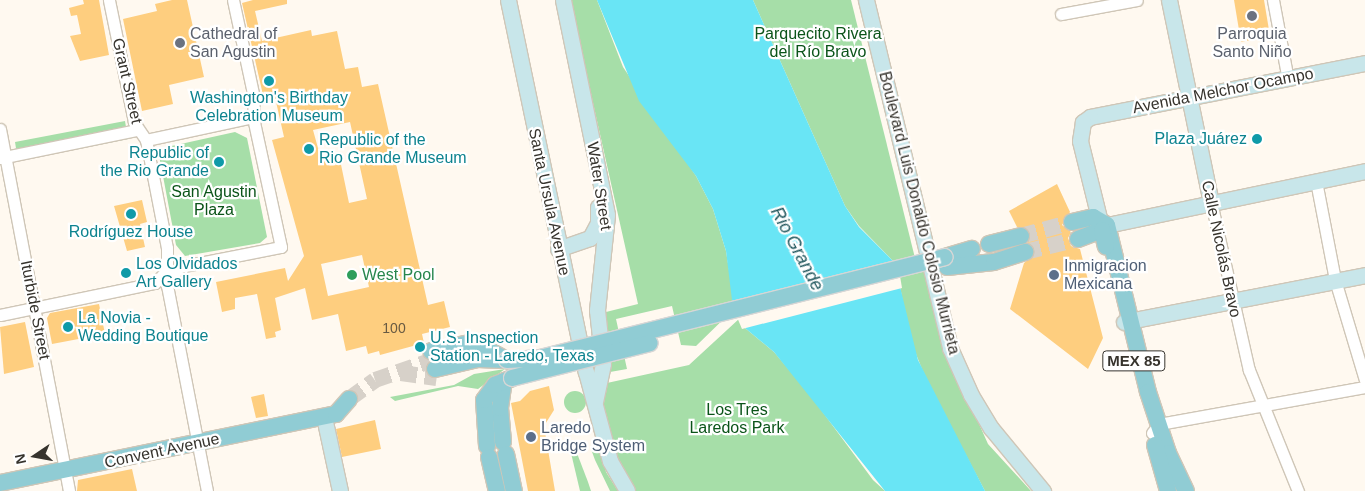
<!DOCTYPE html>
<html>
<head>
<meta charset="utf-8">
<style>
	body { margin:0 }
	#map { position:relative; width:1365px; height:491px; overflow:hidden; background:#fff9f0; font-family:Arial,sans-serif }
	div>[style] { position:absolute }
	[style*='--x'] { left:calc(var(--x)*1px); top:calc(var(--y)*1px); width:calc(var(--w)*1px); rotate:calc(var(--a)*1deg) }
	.green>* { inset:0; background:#a6dea8 }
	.round { border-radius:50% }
	.water>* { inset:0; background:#69e5f5 }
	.pier>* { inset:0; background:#fff9f0 }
	.building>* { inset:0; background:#fece7f }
	.primary-tunnel>* { height:16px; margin-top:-8px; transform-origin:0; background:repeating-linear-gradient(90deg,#d7d1c9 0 16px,transparent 0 24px) }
	.roads { filter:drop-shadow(1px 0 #cfc6b7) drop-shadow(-1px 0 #cfc6b7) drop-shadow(0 1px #cfc6b7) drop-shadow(0 -1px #cfc6b7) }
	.street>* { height:11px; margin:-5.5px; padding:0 5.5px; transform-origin:5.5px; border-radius:5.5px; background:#fff }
	.secondary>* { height:15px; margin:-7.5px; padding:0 7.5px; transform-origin:7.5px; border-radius:7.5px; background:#c8e6ea }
	.primary>* { height:16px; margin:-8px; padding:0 8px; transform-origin:8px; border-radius:8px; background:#90ccd4 }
	.bridges { filter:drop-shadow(1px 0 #d7d6d5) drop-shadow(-1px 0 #d7d6d5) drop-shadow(0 1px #d7d6d5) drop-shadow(0 -1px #d7d6d5) }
	.primary-bridge>* { height:16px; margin:-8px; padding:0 8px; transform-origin:8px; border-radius:8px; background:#90ccd4 }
	.dots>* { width:14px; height:14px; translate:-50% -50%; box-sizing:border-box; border:2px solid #fff; border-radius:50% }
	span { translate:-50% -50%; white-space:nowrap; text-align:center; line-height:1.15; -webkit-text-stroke:4.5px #fff; paint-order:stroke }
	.number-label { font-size:14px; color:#685a42 }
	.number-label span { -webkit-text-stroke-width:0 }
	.shield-label span { padding:1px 4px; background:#fff; border:1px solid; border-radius:4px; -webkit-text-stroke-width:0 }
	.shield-label { font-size:15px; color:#36332d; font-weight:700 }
	.worship-label { font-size:16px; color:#5b616d }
	.left { translate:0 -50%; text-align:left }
	.park-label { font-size:16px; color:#0b5419 }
	.street-label { font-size:16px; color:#36332d }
	.culture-label { font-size:16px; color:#0d838f }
	.right { translate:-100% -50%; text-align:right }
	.service-label { font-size:16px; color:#4e5e75 }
	.leisure-label { font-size:16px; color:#27864d }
	.water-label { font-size:18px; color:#22585e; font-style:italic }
	.north { position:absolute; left:10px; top:431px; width:50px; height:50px; -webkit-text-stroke:4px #fff; paint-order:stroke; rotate:258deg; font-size:14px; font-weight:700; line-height:20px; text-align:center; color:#36332d }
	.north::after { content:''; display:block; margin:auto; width:18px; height:22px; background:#36332d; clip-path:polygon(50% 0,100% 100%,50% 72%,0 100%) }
</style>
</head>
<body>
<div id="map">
	<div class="green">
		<div style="clip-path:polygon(570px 0,597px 0,623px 67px,696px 176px,713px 209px,726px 251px,735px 308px,696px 346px,681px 345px,672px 306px,616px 319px,627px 369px,610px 372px,611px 358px,602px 313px,638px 304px)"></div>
		<div style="clip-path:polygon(753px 0,851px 0,915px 258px,894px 262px,859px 226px,845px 206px)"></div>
		<div style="clip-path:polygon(125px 121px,128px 139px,18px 161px,15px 142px)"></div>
		<div style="clip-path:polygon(235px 132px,247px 138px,267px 237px,260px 243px,185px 256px,176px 245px,159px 155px,167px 147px)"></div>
		<div style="clip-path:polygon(926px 263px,955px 370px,988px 444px,1031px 491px,985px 491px,928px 384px,910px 339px,897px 271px)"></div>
		<div style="clip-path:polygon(740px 318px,745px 328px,774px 352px,807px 391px,873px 480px,885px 491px,636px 491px,631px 487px,616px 461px,603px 408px,607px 383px,689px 365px)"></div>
		<div style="clip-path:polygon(505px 369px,478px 389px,458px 386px,395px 401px,390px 397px,454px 385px,474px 374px)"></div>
		<div class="round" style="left:564px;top:391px;width:22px;height:22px"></div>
		<div style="clip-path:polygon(600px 447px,606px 472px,618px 491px,610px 491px,595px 460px,591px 449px)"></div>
		<div style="clip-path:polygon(575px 448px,588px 482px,591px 491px,580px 491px,571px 453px)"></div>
	</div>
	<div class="water">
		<div style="clip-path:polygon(597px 0,753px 0,845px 206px,859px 227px,894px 262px,918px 360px,985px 491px,885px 491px,774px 352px,745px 328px,732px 300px,726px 251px,713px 209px,696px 176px,639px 101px)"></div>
	</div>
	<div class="pier">
		<div style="clip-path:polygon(899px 270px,902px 288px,742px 329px,731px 303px)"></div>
	</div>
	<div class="building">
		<div style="clip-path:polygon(83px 0,99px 0,109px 55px,80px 61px,70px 36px,81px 34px,77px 15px,71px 16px,69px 8px,84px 4px)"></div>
		<div style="clip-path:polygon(172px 0,187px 0,204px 77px,169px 85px,173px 104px,142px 111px,123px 19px,157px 11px,155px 4px)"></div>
		<div style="clip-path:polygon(evenodd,253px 0,287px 0,287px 4px,255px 11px,262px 41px,311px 30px,312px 36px,337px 31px,345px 69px,358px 67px,362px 87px,378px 84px,428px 305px,444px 301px,450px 327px,422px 334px,424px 343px,380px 355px,379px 351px,368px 354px,366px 346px,346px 351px,338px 314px,312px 320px,305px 288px,275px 298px,281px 330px,275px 332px,276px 337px,266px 339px,257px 294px,235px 298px,235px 309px,222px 312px,216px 282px,285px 268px,288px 281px,304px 256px,272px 140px,284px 137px,274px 93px,263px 95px,242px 3px,253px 0,350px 122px,367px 199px,349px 203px,339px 155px,321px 159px,313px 130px,350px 122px,253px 0,362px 255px,369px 287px,328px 296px,321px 264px,362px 255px)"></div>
		<div style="clip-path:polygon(1234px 0,1264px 0,1270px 36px,1241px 42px)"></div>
		<div style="clip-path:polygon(1057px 184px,1070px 212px,1062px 225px,1071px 232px,1068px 238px,1071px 246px,1080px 249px,1103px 338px,1088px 369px,1010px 309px,1024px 263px,1035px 254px,1028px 243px,1028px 229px,1017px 227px,1009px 211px)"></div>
		<div style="clip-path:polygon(142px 200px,147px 222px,140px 224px,145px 247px,127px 251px,114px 206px)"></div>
		<div style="clip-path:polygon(99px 304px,105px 334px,52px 344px,47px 318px,50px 313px)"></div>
		<div style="clip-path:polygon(25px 322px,34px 367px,4px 374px,0 327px)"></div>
		<div style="clip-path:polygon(549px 386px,554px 410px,544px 426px,555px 491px,528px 491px,511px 403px,520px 401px,530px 391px)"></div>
		<div style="clip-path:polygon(264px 394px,268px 416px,256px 418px,251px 397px)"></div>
		<div style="clip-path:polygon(375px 420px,381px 449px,342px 457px,336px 429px)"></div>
		<div style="clip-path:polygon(132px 469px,137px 491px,77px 491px,78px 480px)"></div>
	</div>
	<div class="primary-tunnel">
		<div style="--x:1021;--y:236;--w:53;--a:-15.4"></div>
		<div style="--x:1025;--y:252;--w:55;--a:-13.8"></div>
		<div style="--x:401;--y:373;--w:36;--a:8"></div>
		<div style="--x:349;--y:399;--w:32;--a:-36"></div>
		<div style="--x:375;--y:380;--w:61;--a:-19"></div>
	</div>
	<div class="roads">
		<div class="street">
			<div style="--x:1273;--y:0;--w:81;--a:79.4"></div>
			<div style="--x:1061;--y:14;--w:77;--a:-10.4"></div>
			<div style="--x:0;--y:129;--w:369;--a:79.2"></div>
			<div style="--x:146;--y:140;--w:109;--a:-12.1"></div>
			<div style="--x:0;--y:158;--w:140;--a:-11.6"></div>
			<div style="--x:1316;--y:181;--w:101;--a:79.1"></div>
			<div style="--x:1335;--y:280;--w:104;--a:73.3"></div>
			<div style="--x:1211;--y:202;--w:172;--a:77.3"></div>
			<div style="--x:1249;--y:370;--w:131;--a:68"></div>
			<div style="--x:0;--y:315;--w:158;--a:-11.7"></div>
			<div style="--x:155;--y:283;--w:18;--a:-47"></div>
			<div style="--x:167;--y:270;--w:22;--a:-90"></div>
			<div style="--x:167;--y:248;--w:110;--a:-101"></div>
			<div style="--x:146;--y:140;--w:22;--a:-124"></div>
			<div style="--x:134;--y:122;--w:125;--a:-101.6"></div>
			<div style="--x:1152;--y:433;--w:11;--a:-52"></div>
			<div style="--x:1159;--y:424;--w:209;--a:-10.2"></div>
			<div style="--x:207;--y:491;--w:209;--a:-101"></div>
			<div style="--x:167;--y:286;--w:22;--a:-58"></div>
			<div style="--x:179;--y:267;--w:104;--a:-11.1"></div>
			<div style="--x:281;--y:247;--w:133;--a:-102.2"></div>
			<div style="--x:253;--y:117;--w:19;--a:-87"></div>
			<div style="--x:254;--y:98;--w:100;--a:-102.1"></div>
		</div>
		<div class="secondary">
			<div style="--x:508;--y:0;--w:380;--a:78.2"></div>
			<div style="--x:586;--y:372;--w:92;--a:74.9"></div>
			<div style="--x:610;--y:461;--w:34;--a:60"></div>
			<div style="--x:563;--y:0;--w:219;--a:78.4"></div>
			<div style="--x:607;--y:215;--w:96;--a:96"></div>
			<div style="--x:597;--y:310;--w:54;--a:83.7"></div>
			<div style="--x:603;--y:364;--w:38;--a:102"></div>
			<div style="--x:866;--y:0;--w:358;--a:76.4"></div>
			<div style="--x:950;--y:348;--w:51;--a:65.9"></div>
			<div style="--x:971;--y:395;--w:39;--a:59"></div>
			<div style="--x:991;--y:428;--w:82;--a:50.5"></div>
			<div style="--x:1169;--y:0;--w:206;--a:78.3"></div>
			<div style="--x:1365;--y:63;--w:280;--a:168.9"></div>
			<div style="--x:1090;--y:117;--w:9;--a:144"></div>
			<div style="--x:1083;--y:122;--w:19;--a:99"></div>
			<div style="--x:1080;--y:141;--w:92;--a:76.1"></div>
			<div style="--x:1102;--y:230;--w:7;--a:-45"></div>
			<div style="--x:1107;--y:225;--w:264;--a:-11.8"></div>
			<div style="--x:558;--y:249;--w:34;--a:-19"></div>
			<div style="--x:590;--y:238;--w:17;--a:-62"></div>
			<div style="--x:598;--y:223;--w:16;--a:-90"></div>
			<div style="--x:1124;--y:322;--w:246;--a:-11"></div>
			<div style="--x:324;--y:417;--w:76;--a:77.8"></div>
		</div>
		<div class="primary">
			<div style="--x:1072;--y:222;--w:22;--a:-13"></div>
			<div style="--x:1093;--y:217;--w:16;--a:30"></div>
			<div style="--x:1107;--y:225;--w:172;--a:76.2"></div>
			<div style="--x:1148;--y:392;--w:64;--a:71.8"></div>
			<div style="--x:1168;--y:453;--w:42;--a:64.7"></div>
			<div style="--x:1078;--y:239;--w:26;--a:-21"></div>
			<div style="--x:1102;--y:230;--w:17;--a:77"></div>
			<div style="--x:989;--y:244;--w:33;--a:-14"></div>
			<div style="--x:945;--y:257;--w:28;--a:-17"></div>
			<div style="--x:947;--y:267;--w:47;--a:-6.1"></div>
			<div style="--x:994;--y:262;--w:33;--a:-18"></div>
			<div style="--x:431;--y:351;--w:44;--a:-11.8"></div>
			<div style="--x:474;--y:342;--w:38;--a:29"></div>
			<div style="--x:435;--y:369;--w:44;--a:-13.1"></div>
			<div style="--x:478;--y:359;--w:27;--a:2"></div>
			<div style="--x:503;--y:442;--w:34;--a:-95"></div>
			<div style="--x:500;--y:408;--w:27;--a:-82"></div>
			<div style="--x:1155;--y:445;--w:48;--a:74.2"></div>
			<div style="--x:487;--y:446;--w:46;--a:-93.7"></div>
			<div style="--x:484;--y:400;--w:19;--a:-54"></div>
			<div style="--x:495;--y:385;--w:18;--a:-22"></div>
			<div style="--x:506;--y:454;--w:38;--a:78"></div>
			<div style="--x:489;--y:457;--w:35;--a:77"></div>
			<div style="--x:0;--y:483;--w:343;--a:-11.6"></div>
			<div style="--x:336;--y:414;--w:20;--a:-49"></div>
		</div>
	</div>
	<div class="bridges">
		<div class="primary-bridge">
			<div style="--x:507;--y:360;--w:33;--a:-3"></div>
			<div style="--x:540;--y:358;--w:417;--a:-14"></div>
			<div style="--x:512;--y:378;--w:142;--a:-14.2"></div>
		</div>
	</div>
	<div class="dots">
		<div style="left:1252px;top:16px;background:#6b7280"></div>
		<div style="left:180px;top:43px;background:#6b7280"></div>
		<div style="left:269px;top:81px;background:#0f9aa8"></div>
		<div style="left:1257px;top:139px;background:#0f9aa8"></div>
		<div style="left:309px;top:149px;background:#0f9aa8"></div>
		<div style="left:219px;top:162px;background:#0f9aa8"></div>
		<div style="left:131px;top:214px;background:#0f9aa8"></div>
		<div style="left:126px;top:273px;background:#0f9aa8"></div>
		<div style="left:352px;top:275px;background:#2e9e5b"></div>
		<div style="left:1054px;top:275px;background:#5c6f8a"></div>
		<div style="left:68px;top:327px;background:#0f9aa8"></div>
		<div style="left:420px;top:347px;background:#0f9aa8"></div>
		<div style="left:531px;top:437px;background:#5c6f8a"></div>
	</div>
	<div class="number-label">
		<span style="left:394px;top:328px">100</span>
	</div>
	<div class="shield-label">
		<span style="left:1134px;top:361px">MEX 85</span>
	</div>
	<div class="worship-label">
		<span class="left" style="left:190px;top:43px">Cathedral of<br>San Agustin</span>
		<span style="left:1252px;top:43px">Parroquia<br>Santo Niño</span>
	</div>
	<div class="park-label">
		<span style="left:818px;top:43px">Parquecito Rivera<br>del Río Bravo</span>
		<span style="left:214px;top:201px">San Agustin<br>Plaza</span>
		<span style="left:737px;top:419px">Los Tres<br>Laredos Park</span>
	</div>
	<div class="street-label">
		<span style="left:127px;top:81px;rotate:77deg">Grant Street</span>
		<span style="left:1223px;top:91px;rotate:-11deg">Avenida Melchor Ocampo</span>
		<span style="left:599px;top:186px;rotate:81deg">Water Street</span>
		<span style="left:549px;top:202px;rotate:78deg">Santa Ursula Avenue</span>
		<span style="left:919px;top:213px;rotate:76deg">Boulevard Luis Donaldo Colosio Murrieta</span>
		<span style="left:1221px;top:249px;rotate:78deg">Calle Nicolás Bravo</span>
		<span style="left:35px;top:310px;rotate:79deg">Iturbide Street</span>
		<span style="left:162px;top:451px;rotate:-12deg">Convent Avenue</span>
	</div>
	<div class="culture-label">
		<span style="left:269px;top:107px">Washington's Birthday<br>Celebration Museum</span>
		<span class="right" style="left:1247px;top:139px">Plaza Juárez</span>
		<span class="left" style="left:319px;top:149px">Republic of the<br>Rio Grande Museum</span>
		<span class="right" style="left:209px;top:162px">Republic of<br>the Rio Grande</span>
		<span style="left:131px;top:232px">Rodríguez House</span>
		<span class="left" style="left:136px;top:273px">Los Olvidados<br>Art Gallery</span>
		<span class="left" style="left:78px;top:327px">La Novia -<br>Wedding Boutique</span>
		<span class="left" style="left:430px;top:347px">U.S. Inspection<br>Station - Laredo, Texas</span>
	</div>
	<div class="service-label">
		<span class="left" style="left:1064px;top:275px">Inmigracion<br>Mexicana</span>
		<span class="left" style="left:541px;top:437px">Laredo<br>Bridge System</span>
	</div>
	<div class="leisure-label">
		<span class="left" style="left:362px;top:275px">West Pool</span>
	</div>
	<div class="water-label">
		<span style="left:797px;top:249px;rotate:62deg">Rio Grande</span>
	</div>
	<div class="north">N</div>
</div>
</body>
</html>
